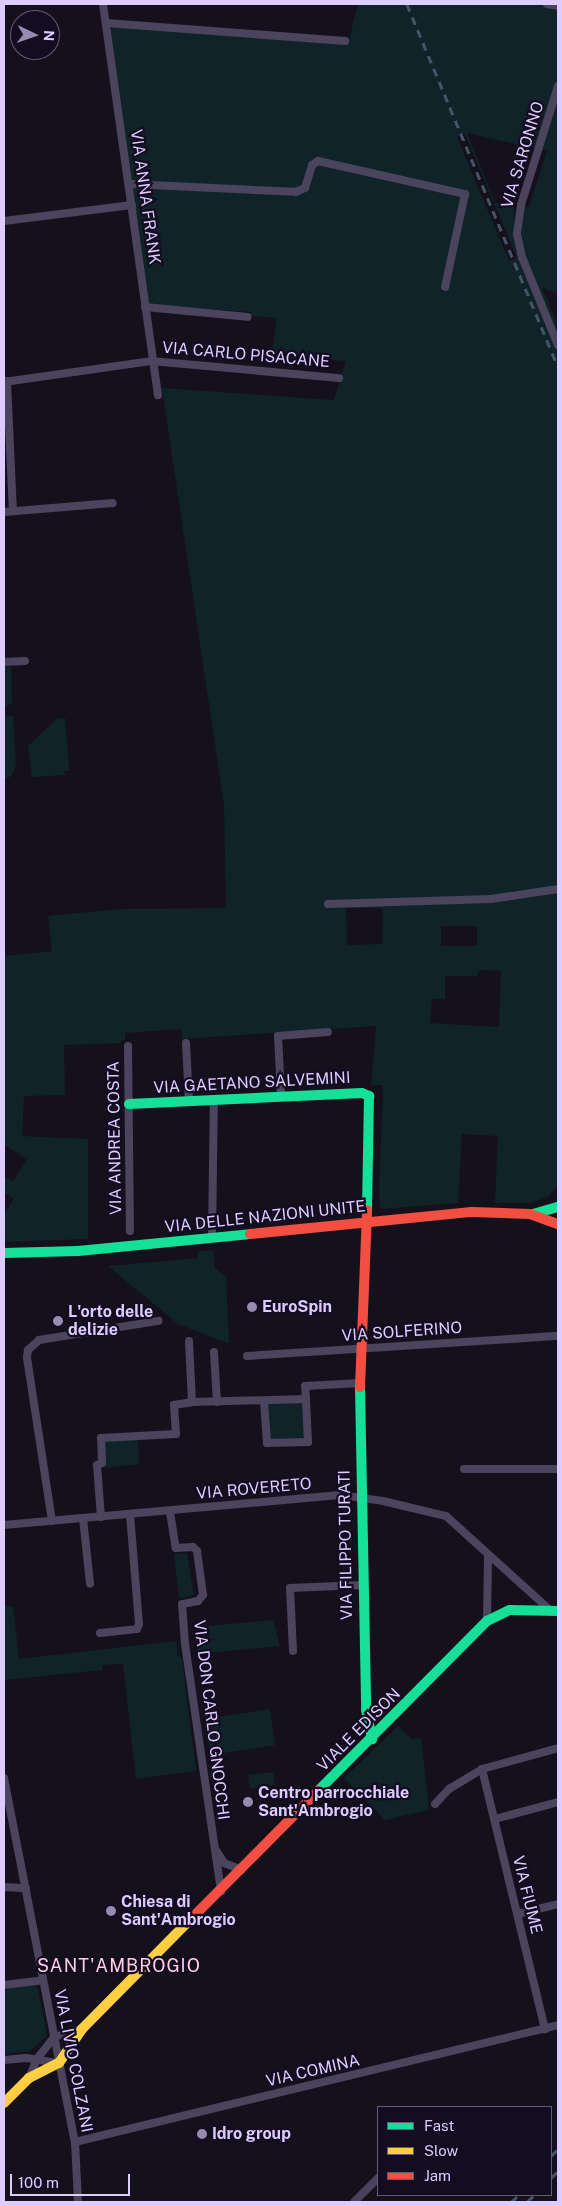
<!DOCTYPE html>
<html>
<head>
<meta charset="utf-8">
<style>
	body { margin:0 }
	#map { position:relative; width:562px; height:2206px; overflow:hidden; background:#15111c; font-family:"Public Sans",sans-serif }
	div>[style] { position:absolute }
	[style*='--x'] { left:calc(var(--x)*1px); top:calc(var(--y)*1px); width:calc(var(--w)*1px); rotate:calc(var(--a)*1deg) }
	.green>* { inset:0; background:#0f2329 }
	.street>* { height:8px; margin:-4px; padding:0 4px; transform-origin:4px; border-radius:4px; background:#4b445d }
	.fast>* { height:10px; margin:-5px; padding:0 5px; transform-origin:5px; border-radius:5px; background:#16e098 }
	.slow>* { height:10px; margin:-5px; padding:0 5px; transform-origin:5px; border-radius:5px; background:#ffcf43 }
	.jam>* { height:10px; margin:-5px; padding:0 5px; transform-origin:5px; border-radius:5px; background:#f24e42 }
	.rail>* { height:2.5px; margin-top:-1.25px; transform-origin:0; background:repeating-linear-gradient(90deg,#455268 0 8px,transparent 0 14px) }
	.dots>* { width:14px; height:14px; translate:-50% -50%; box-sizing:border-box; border:2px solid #140c21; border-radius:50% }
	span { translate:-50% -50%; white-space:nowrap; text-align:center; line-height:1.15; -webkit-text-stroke:4.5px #140c21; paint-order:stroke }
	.street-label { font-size:16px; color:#dcf }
	.poi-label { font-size:16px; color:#dcf; font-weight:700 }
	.left { translate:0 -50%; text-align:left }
	.neighbourhood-label { font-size:18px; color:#ffcee2; letter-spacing:1px }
	.frame { position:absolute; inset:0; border:5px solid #dcf; pointer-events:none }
	.legend { position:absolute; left:377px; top:2106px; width:175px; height:90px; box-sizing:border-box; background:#140c21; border:1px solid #64597a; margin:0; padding:6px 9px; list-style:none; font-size:15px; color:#dcf }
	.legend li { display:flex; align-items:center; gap:10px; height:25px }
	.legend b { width:25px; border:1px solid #64597a }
	.north { position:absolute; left:10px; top:10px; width:50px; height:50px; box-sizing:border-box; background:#140c21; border:1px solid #64597a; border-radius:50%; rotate:93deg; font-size:14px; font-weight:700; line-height:20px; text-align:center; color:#dcf }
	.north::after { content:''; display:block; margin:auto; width:18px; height:22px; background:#978bb0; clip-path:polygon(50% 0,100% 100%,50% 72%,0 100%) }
	.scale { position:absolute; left:10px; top:2174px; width:120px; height:22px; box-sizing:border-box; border:2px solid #dcf; border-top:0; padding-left:6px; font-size:15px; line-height:18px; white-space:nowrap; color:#dcf; -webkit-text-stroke:4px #140c21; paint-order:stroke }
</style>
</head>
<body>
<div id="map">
	<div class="green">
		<div style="clip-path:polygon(evenodd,358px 4px,558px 4px,558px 294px,542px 288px,558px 326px,558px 1185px,549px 1196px,532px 1203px,495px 1203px,498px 1136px,462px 1134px,458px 1203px,381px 1209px,379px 1197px,383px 1085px,371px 1085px,376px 1026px,182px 1039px,181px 1029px,125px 1033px,125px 1040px,121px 1040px,121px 1043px,64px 1045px,65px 1095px,24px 1096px,22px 1136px,88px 1139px,88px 1239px,4px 1242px,4px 1215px,14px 1199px,4px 1192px,4px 1176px,13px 1181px,27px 1160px,4px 1144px,4px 956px,52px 951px,48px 916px,120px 909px,225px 908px,226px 905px,224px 805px,162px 388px,334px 400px,346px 361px,271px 357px,277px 318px,251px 316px,251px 312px,148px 305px,110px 29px,113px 26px,348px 44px,358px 4px,467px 133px,547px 151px,529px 207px,524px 206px,519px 258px,514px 238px,514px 207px,495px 202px,467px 133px,358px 4px,465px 134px,517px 258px,509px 261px,457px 137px,465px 134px,358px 4px,346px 908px,383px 908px,382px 944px,347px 945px,346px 908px,358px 4px,441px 926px,477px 926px,477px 946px,441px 946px,441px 926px,358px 4px,479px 970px,501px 971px,499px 1027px,430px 1023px,432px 999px,445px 999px,445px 976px,477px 976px,479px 970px)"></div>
		<div style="clip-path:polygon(11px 666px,12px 704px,4px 706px,4px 667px)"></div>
		<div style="clip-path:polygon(4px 715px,13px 716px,16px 766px,11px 776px,4px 780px)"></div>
		<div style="clip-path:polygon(58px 718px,65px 718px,69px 771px,64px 771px,65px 775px,32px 777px,28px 746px)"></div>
		<div style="clip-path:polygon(198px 1251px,213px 1251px,215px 1268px,226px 1277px,229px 1344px,178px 1324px,108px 1266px,198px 1258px)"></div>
		<div style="clip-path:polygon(306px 1399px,308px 1442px,267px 1443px,264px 1401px)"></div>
		<div style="clip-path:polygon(138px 1436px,139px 1464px,104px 1468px,101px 1438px)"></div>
		<div style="clip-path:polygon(187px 1553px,194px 1595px,179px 1598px,174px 1554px)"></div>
		<div style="clip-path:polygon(13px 1606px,19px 1659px,176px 1641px,178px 1656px,182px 1658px,196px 1771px,136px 1779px,123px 1664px,102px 1665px,102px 1670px,4px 1680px,4px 1607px)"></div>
		<div style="clip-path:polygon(273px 1620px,280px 1646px,197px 1654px,195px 1627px)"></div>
		<div style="clip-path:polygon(270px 1709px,275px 1745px,210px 1755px,205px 1719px)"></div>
		<div style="clip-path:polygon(398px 1726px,411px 1739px,421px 1738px,429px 1810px,385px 1820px,344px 1778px)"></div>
		<div style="clip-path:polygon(273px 1772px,275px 1785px,250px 1789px,248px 1775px)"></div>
		<div style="clip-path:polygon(34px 1984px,38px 1988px,47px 2036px,30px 2051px,4px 2054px,4px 1990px)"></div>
	</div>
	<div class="street">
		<div style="--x:103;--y:4;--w:395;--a:82"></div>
		<div style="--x:547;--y:4;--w:11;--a:10"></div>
		<div style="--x:106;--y:23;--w:240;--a:4.3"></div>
		<div style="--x:558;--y:86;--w:125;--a:107.3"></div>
		<div style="--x:521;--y:205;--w:29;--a:98"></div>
		<div style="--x:517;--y:234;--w:24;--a:78"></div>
		<div style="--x:522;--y:257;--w:95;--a:67.8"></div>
		<div style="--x:129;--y:184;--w:167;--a:2.7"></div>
		<div style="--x:296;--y:192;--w:10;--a:-24"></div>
		<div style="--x:305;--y:188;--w:24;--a:-73"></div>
		<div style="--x:312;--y:165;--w:7;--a:-34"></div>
		<div style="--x:318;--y:161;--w:151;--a:12.7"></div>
		<div style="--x:465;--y:194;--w:95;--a:102.1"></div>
		<div style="--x:4;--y:221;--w:129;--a:-7.1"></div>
		<div style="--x:145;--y:307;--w:103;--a:5.5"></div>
		<div style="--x:7;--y:381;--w:130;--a:87.4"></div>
		<div style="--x:4;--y:382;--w:148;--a:-8.1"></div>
		<div style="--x:151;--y:361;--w:189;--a:5.2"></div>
		<div style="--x:4;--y:512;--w:109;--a:-4.7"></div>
		<div style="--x:4;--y:662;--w:21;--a:-3"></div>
		<div style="--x:328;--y:904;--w:163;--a:-1.8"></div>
		<div style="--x:491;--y:899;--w:68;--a:-8.5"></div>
		<div style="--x:186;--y:1043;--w:59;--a:87.1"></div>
		<div style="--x:128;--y:1046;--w:185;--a:89.4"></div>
		<div style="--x:281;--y:1095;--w:59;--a:-92.9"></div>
		<div style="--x:278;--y:1036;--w:50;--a:-4.6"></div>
		<div style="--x:212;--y:1236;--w:136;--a:-89.2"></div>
		<div style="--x:189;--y:1341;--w:61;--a:87.2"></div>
		<div style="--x:192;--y:1402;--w:114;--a:-1.5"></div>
		<div style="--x:306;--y:1399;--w:13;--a:-94"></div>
		<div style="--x:305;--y:1386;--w:56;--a:-3.1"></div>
		<div style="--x:214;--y:1352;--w:50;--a:86.6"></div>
		<div style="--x:247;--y:1356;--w:312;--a:-3.7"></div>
		<div style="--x:264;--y:1401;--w:42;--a:85.9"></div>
		<div style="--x:267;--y:1443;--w:41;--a:-1.4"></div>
		<div style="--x:308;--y:1442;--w:43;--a:-92.7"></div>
		<div style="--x:464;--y:1469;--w:94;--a:0"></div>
		<div style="--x:170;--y:1512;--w:36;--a:81"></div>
		<div style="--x:176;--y:1548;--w:17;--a:-3"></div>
		<div style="--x:193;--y:1547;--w:6;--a:45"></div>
		<div style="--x:197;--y:1551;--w:44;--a:82.2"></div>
		<div style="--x:203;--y:1595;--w:8;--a:130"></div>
		<div style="--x:198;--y:1601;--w:16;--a:169"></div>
		<div style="--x:182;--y:1604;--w:40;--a:85.7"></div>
		<div style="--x:185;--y:1644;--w:250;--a:81.7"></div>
		<div style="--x:101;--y:1517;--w:52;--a:-94.4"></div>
		<div style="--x:97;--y:1465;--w:5;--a:-22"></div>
		<div style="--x:102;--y:1463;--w:25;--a:-92"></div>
		<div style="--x:101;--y:1438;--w:75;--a:-3.1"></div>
		<div style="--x:176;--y:1434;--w:29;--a:-94"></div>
		<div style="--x:174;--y:1405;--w:18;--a:-9"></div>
		<div style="--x:83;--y:1518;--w:66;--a:83.9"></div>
		<div style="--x:52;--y:1521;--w:166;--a:-98.7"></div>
		<div style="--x:27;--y:1357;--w:7;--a:-82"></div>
		<div style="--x:28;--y:1350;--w:15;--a:-42"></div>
		<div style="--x:39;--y:1340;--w:121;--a:-9.1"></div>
		<div style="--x:4;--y:1525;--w:337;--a:-5.1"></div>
		<div style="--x:340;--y:1495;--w:43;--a:7.9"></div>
		<div style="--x:383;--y:1501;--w:65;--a:13.4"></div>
		<div style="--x:446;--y:1516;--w:140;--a:42.1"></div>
		<div style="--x:487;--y:1621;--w:65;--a:-89.1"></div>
		<div style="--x:100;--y:1633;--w:37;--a:-6"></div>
		<div style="--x:137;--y:1629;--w:5;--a:-68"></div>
		<div style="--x:139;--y:1624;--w:109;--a:-94.7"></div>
		<div style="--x:293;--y:1651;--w:63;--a:-92.7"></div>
		<div style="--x:290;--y:1588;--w:72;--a:-2.4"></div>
		<div style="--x:482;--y:1769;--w:268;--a:76.4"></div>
		<div style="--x:4;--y:1778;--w:371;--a:79"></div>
		<div style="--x:75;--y:2142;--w:60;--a:87.1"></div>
		<div style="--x:435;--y:1804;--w:21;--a:-47"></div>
		<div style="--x:449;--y:1789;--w:39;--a:-31"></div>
		<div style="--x:482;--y:1769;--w:79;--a:-15.4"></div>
		<div style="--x:495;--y:1819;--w:65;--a:-15.1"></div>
		<div style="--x:216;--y:1850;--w:15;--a:58"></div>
		<div style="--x:224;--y:1863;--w:19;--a:21"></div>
		<div style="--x:4;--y:1887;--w:22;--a:3"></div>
		<div style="--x:518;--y:1914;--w:41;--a:-14"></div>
		<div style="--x:4;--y:1985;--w:39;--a:-7"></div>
		<div style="--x:4;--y:2060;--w:22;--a:-5"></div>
		<div style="--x:26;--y:2058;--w:33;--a:9"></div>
		<div style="--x:29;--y:2078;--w:21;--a:-67"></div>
		<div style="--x:37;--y:2059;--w:28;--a:-52"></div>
		<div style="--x:54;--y:2037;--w:29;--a:-16"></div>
		<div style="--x:75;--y:2142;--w:497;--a:-13.6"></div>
		<div style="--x:354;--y:2202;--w:34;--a:-45"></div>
	</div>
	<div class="fast">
		<div style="--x:129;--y:1104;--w:233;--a:-2.7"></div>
		<div style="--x:362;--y:1093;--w:8;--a:23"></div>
		<div style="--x:369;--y:1096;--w:114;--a:91"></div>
		<div style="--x:533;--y:1214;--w:26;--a:-16"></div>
		<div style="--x:4;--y:1253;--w:74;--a:-1.5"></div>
		<div style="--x:78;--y:1251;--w:173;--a:-5.6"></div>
		<div style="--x:360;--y:1387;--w:323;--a:88.9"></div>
		<div style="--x:366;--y:1710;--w:30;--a:78"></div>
		<div style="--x:318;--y:1791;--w:240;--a:-45.2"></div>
		<div style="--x:487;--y:1621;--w:25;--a:-26"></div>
		<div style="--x:510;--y:1610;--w:48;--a:1.2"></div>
	</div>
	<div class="slow">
		<div style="--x:4;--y:2103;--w:35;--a:-45"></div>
		<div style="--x:29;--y:2078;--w:34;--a:-27"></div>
		<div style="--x:59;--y:2063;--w:41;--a:-55.9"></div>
		<div style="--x:82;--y:2029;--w:149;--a:-45.3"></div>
	</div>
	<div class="jam">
		<div style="--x:250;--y:1234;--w:223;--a:-5.7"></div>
		<div style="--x:472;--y:1212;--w:58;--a:2"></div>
		<div style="--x:530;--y:1214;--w:30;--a:20"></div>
		<div style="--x:360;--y:1387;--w:177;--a:-87.7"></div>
		<div style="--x:187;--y:1923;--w:186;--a:-45.2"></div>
	</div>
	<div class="rail">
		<div style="--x:407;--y:4;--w:393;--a:67.4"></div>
		<div style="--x:551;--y:2156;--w:10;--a:-45"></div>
		<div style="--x:551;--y:2178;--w:10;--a:-45"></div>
		<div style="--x:511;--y:2202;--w:11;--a:-41"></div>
		<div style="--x:527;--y:2202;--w:10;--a:-45"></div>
	</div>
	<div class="dots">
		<div style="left:252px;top:1307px;background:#978bb0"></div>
		<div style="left:58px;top:1321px;background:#978bb0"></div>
		<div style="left:248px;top:1802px;background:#978bb0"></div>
		<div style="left:111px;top:1911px;background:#978bb0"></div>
		<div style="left:202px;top:2134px;background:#978bb0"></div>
	</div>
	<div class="street-label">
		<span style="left:523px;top:155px;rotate:-73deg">VIA SARONNO</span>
		<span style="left:145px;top:197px;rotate:82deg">VIA ANNA FRANK</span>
		<span style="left:246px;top:355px;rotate:5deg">VIA CARLO PISACANE</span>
		<span style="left:252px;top:1083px;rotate:-3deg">VIA GAETANO SALVEMINI</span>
		<span style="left:115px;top:1138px;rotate:-91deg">VIA ANDREA COSTA</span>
		<span style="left:265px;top:1217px;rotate:-6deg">VIA DELLE NAZIONI UNITE</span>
		<span style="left:402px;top:1332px;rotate:-4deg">VIA SOLFERINO</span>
		<span style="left:254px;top:1489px;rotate:-5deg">VIA ROVERETO</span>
		<span style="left:346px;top:1545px;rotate:-91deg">VIA FILIPPO TURATI</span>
		<span style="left:211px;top:1720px;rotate:83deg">VIA DON CARLO GNOCCHI</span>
		<span style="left:359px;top:1730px;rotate:-45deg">VIALE EDISON</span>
		<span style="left:527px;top:1895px;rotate:76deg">VIA FIUME</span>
		<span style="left:73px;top:2061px;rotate:79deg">VIA LIVIO COLZANI</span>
		<span style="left:313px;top:2071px;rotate:-13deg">VIA COMINA</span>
	</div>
	<div class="poi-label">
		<span class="left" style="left:262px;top:1307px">EuroSpin</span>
		<span class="left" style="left:68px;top:1321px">L'orto delle<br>delizie</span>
		<span class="left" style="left:258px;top:1802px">Centro parrocchiale<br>Sant'Ambrogio</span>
		<span class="left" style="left:121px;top:1911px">Chiesa di<br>Sant'Ambrogio</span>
		<span class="left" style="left:212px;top:2134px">Idro group</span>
	</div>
	<div class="neighbourhood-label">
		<span style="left:119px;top:1966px">SANT'AMBROGIO</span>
	</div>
	<div class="frame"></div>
	<ul class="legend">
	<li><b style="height:6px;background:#16e098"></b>Fast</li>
	<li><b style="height:6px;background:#ffcf43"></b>Slow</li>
	<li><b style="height:6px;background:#f24e42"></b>Jam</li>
	</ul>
	<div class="north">N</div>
	<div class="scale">100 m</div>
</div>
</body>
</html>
